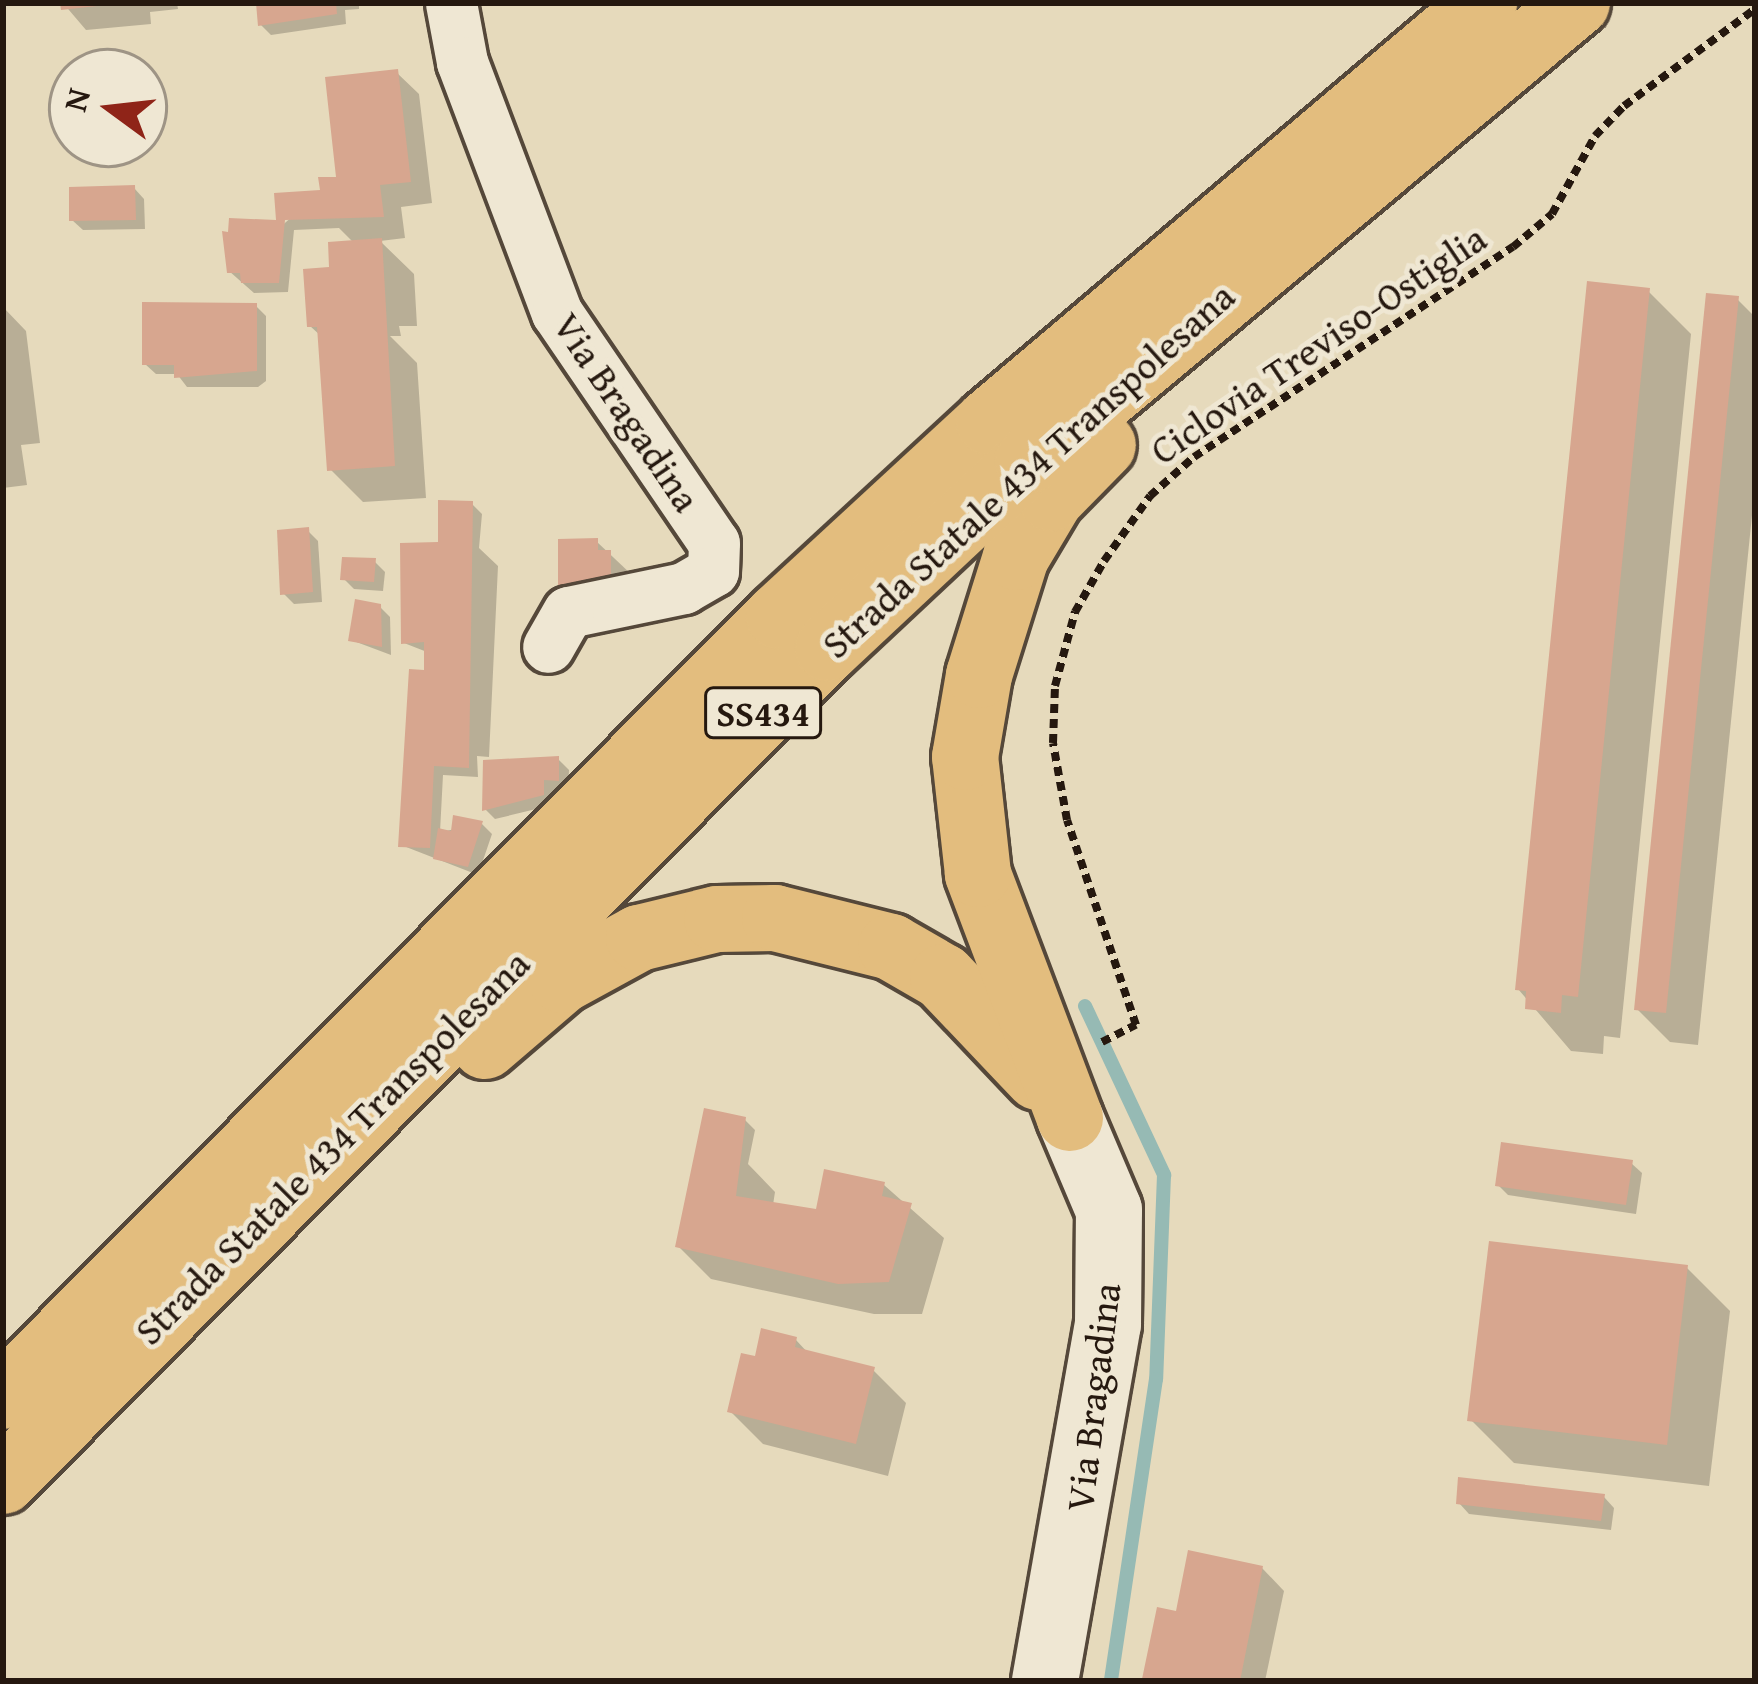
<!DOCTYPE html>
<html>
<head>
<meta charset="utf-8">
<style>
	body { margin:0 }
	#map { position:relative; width:1758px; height:1684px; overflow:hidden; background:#e6dabc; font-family:"Gentium Book Plus",serif }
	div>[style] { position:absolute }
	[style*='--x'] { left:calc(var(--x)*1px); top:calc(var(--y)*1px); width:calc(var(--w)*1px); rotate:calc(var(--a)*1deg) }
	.shadow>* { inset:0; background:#0003 }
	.stream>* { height:14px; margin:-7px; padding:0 7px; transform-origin:7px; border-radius:7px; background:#96bab4 }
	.building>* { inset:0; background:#d7a68f }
	.path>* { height:8px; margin-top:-4px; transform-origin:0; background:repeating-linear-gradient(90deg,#25180f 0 9px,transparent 0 15px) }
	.roads { filter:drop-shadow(3px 0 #55483a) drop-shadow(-3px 0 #55483a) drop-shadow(0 3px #55483a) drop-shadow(0 -3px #55483a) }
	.street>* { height:51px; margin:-25.5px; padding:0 25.5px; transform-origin:25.5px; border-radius:25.5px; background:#efe7d3 }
	.secondary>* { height:66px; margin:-33px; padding:0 33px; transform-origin:33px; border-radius:33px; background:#efe7d3 }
	.highway>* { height:66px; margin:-33px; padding:0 33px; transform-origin:33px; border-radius:33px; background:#e3bd7e }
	span { translate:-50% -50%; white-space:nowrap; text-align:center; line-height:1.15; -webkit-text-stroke:10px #efe7d3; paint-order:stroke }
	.shield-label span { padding:3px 9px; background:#efe7d3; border:3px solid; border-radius:9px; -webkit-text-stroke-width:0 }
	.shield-label { font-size:36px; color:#25180f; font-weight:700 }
	.street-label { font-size:39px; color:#25180f }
	.frame { position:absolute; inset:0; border:6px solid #25180f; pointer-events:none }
	.north { position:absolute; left:48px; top:48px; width:120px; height:120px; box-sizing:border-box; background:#efe7d3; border:3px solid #9e9485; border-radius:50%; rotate:285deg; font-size:33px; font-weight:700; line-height:48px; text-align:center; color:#25180f }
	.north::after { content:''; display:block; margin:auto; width:42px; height:54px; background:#8f2418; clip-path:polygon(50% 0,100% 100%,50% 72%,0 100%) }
</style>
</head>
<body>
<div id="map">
	<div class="shadow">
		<div style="clip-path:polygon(63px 3px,177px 3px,178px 9px,150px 12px,151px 24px,86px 30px)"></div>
		<div style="clip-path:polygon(259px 3px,359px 3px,359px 9px,345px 10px,346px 24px,271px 35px,261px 25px)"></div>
		<div style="clip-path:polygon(396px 72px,419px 94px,432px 203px,401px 207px,405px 238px,380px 241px,414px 274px,417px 326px,399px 326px,401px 336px,390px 336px,417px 363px,426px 498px,363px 502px,330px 469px,321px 336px,310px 326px,332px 270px,354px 243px,339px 228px,294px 230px,288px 292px,254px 293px,229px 271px,335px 180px)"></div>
		<div style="clip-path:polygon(134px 188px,144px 199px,145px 229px,83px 230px,72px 220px)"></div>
		<div style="clip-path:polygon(1648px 291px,1691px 334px,1620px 1038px,1604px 1036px,1603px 1054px,1571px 1051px,1518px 989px)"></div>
		<div style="clip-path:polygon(1737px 299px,1755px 317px,1755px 486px,1698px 1045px,1670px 1042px,1637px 1009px)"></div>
		<div style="clip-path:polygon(256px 306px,266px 316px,266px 381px,258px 387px,187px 387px,177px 374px,156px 374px,145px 364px)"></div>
		<div style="clip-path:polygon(3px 307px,26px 331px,40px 443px,21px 445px,27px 485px,3px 488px)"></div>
		<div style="clip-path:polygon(472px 504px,482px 514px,479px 548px,498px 566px,489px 757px,477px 756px,478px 777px,443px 775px,440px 832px,482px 824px,492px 834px,478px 875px,401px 845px,427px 652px,404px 643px)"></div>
		<div style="clip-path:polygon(308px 531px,318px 541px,322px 602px,294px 604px,283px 593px)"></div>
		<div style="clip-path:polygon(596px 541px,632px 575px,583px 616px)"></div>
		<div style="clip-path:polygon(374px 561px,385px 572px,383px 591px,354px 589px,344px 579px)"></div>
		<div style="clip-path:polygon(379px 606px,390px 617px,391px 655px,351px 640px)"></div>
		<div style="clip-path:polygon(558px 759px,569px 770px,568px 790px,553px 790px,553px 805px,495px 819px,485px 809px)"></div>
		<div style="clip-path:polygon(745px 1120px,755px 1130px,748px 1164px,775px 1192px,773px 1205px,818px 1213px,884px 1185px,944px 1238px,922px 1314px,874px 1314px,711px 1279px,678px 1246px)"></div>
		<div style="clip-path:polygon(1631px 1163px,1642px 1173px,1636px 1214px,1508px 1195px,1498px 1185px)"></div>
		<div style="clip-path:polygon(1687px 1268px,1730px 1311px,1709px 1486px,1514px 1463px,1471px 1420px)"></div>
		<div style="clip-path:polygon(796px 1340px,809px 1354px,873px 1370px,906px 1403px,888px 1476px,763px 1444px,730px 1411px,757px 1360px)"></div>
		<div style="clip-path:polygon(1604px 1497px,1614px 1508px,1611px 1530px,1469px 1514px,1459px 1503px)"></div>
		<div style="clip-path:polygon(1262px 1568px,1284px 1591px,1265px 1681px,1145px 1678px,1183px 1617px)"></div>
	</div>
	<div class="stream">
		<div style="--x:1085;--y:1006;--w:187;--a:64.9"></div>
		<div style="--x:1164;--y:1175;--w:204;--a:92.2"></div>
		<div style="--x:1156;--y:1379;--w:305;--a:98.5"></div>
	</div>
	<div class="building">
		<div style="clip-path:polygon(60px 3px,97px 3px,97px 6px,61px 10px)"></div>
		<div style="clip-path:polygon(256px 3px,336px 3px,337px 14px,258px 26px)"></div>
		<div style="clip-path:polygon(398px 69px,411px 182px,380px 185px,384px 217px,285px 220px,279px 283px,241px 283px,240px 273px,227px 273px,222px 231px,228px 232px,229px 218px,276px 220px,274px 193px,320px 190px,318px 177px,336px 177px,325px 77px)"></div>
		<div style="clip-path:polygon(135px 185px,136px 220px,69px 221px,69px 187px)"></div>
		<div style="clip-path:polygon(382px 238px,395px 466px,327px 471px,317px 327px,307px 327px,303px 269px,329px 267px,328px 242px)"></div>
		<div style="clip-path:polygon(1587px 281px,1650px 288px,1578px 997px,1562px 995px,1561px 1013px,1525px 1009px,1526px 991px,1515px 990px)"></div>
		<div style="clip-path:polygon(1706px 293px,1739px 296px,1666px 1013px,1634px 1010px)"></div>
		<div style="clip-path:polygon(142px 302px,257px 303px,257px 371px,174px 378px,174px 365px,142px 365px)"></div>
		<div style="clip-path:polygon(438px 500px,473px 501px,469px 768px,434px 766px,430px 848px,398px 847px,409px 669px,424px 670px,424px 642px,401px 644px,400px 543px,438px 542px)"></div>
		<div style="clip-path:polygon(309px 527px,313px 592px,280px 595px,277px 530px)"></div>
		<div style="clip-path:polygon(598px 538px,598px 550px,611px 550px,611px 586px,558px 595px,558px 539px)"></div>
		<div style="clip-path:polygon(342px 557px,376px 558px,374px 582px,340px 580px)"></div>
		<div style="clip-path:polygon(355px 599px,381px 604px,382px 647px,348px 641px)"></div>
		<div style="clip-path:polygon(559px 756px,559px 781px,544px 780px,544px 795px,482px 811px,483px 760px)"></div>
		<div style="clip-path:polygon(453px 815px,483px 821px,468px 867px,433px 859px,438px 828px,451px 831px)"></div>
		<div style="clip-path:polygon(704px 1108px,746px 1117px,736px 1196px,816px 1209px,824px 1169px,885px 1182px,882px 1196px,912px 1203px,889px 1282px,838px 1284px,675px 1247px)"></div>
		<div style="clip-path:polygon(1501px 1142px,1633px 1160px,1626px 1205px,1495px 1186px)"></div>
		<div style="clip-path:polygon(1489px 1241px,1688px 1265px,1667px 1445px,1467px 1421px)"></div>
		<div style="clip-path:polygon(761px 1328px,797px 1337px,795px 1347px,875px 1367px,856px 1444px,727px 1412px,741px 1353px,755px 1356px)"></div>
		<div style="clip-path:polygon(1458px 1477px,1605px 1494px,1601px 1521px,1456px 1504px)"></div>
		<div style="clip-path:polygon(1188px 1550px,1263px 1566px,1240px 1681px,1142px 1679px,1157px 1607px,1176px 1611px)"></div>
	</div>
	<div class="path">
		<div style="--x:1102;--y:1042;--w:38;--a:-27"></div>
		<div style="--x:1136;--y:1025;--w:216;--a:-108.6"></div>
		<div style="--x:1067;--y:820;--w:78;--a:-100.3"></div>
		<div style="--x:1053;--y:743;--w:57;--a:-88"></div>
		<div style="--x:1055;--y:686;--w:77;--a:-74.9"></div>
		<div style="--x:1075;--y:612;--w:59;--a:-60.4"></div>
		<div style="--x:1104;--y:561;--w:80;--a:-54.7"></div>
		<div style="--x:1150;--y:496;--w:59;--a:-41.6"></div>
		<div style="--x:1194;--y:457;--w:382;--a:-33.4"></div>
		<div style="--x:1513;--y:247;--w:51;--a:-40.2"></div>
		<div style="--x:1552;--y:214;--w:89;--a:-61.1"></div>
		<div style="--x:1595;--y:136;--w:42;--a:-46"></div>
		<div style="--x:1624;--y:106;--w:163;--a:-36.5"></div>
	</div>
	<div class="roads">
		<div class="street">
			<div style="--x:451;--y:3;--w:60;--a:79.4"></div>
			<div style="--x:462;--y:62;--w:268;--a:69.3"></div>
			<div style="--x:557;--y:313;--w:278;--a:55.7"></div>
			<div style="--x:714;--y:543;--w:28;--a:92"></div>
			<div style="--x:713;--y:571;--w:34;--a:150"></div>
			<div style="--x:684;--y:588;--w:118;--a:168.3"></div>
			<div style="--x:568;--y:612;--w:40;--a:119.7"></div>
		</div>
		<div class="secondary">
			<div style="--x:1045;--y:1681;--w:363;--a:-80"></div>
			<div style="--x:1108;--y:1324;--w:114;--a:-89.5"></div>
			<div style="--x:1109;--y:1210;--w:100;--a:-113"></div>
		</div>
		<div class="highway">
			<div style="--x:485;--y:1046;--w:101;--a:-40.6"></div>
			<div style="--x:562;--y:980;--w:88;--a:-28.6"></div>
			<div style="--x:639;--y:938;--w:80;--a:-13.7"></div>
			<div style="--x:717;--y:919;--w:58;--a:-1"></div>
			<div style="--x:775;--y:918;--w:120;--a:14"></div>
			<div style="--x:891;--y:947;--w:60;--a:30"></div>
			<div style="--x:943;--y:977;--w:138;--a:46.5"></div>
			<div style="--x:1070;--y:1118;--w:261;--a:-110.7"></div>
			<div style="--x:978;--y:874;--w:118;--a:-96.3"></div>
			<div style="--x:965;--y:757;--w:83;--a:-80.3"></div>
			<div style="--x:979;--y:675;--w:124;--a:-72.6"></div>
			<div style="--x:1016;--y:557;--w:69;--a:-59.3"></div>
			<div style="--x:1051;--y:498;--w:74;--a:-45.5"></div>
			<div style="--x:3;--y:1396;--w:1100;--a:-45.15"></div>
			<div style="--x:779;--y:616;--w:286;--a:-42.7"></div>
			<div style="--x:989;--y:422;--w:649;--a:-40.25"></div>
			<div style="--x:3;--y:1481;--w:1172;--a:-45.28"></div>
			<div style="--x:828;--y:648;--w:274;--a:-43.1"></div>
			<div style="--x:1028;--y:461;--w:715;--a:-39.84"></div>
		</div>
	</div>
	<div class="shield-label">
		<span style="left:763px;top:713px">SS434</span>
	</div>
	<div class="street-label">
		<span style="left:1318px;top:344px;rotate:-34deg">Ciclovia Treviso-Ostiglia</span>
		<span style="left:627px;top:412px;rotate:56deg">Via Bragadina</span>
		<span style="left:1028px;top:470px;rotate:-42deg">Strada Statale 434 Transpolesana</span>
		<span style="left:332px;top:1147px;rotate:-45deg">Strada Statale 434 Transpolesana</span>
		<span style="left:1093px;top:1397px;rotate:-83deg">Via Bragadina</span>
	</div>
	<div class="frame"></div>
	<div class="north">N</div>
</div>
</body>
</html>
